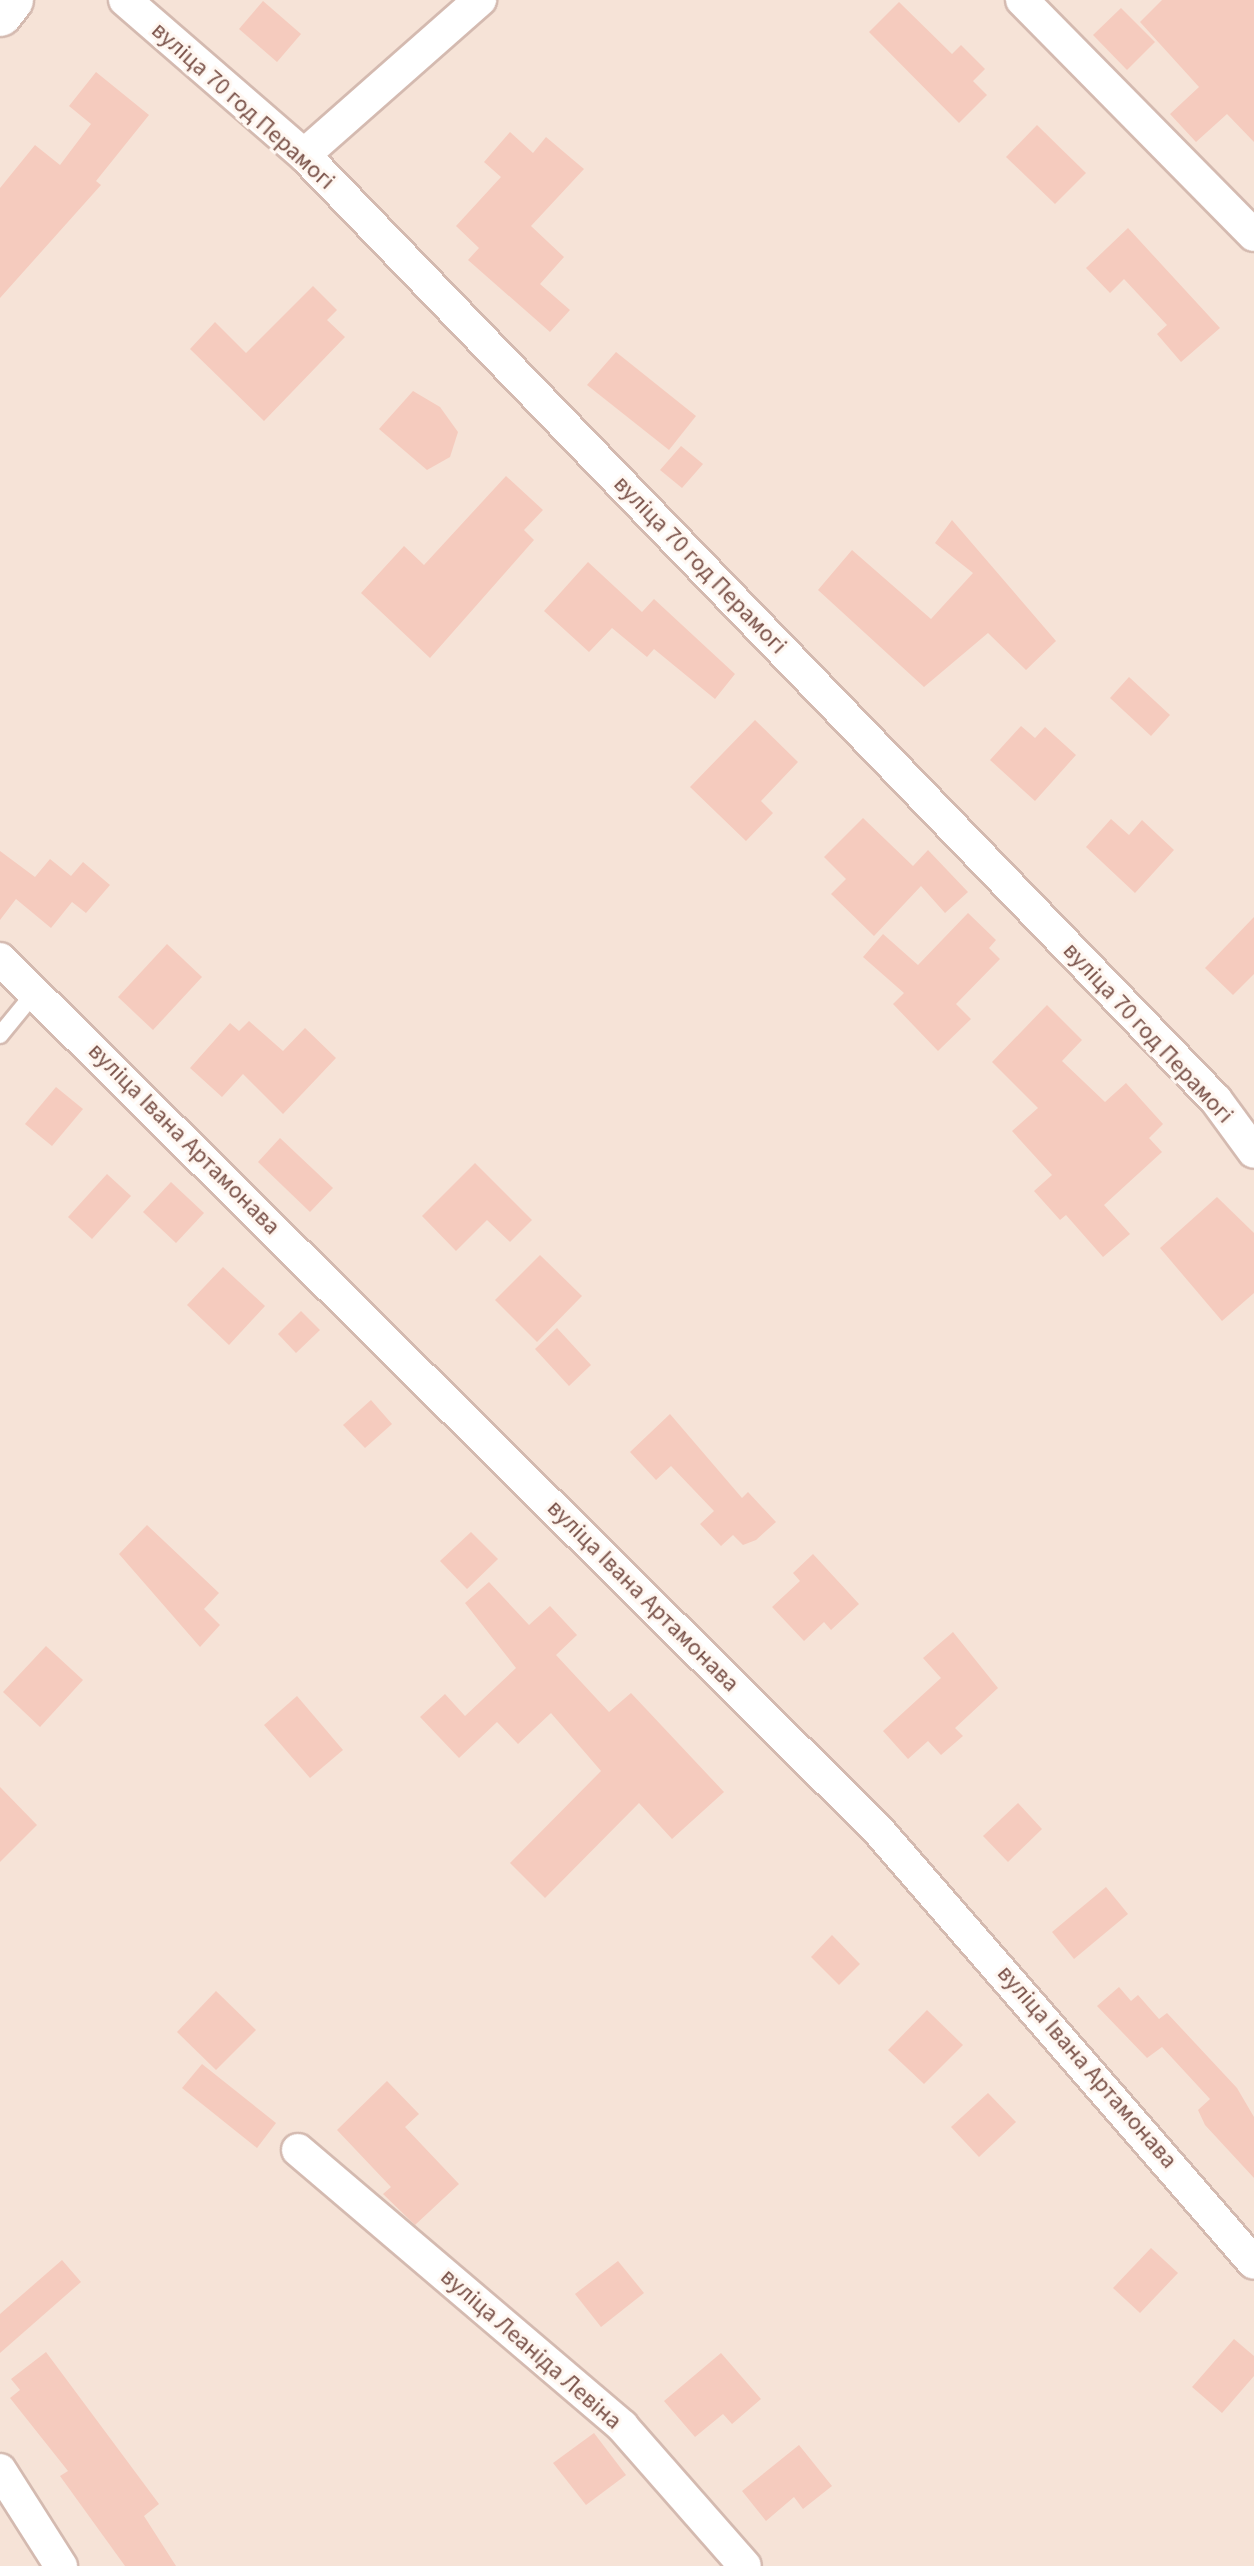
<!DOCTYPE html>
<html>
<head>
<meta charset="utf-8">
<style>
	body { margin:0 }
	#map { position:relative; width:1254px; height:2566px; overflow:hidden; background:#fef2e9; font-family:"Source Sans 3",sans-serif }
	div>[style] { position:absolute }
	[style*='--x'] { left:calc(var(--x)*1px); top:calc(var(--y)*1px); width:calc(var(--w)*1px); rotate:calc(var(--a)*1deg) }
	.residential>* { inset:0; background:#f6e3d7 }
	.building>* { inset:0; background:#f5cbbe }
	.roads { filter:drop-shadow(2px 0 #d4bab0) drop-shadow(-2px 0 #d4bab0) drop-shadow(0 2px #d4bab0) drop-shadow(0 -2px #d4bab0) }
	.service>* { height:16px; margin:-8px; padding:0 8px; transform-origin:8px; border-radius:8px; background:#fff }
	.minor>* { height:32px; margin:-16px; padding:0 16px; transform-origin:16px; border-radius:16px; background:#fff }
	.secondary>* { height:44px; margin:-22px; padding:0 22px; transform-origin:22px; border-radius:22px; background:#fff }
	span { translate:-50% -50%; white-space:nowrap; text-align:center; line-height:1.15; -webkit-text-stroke:6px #fff7f1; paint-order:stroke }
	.street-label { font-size:24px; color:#7b534a }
</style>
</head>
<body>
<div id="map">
	<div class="residential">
		<div style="clip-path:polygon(0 0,1254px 0,1254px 2566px,0 2566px)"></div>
	</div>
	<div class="building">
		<div style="clip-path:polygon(1162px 0,1254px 0,1254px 142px,1227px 114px,1196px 142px,1170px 114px,1199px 87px,1140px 22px)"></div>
		<div style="clip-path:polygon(263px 1px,301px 34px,277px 62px,239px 29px)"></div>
		<div style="clip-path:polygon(899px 2px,952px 54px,961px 45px,985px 69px,973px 81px,987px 95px,959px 123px,869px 32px)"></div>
		<div style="clip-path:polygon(1121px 8px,1155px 42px,1127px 70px,1093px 35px)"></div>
		<div style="clip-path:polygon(96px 72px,149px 115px,96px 181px,101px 185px,0 298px,0 188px,35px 145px,60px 165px,91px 124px,69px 106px)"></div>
		<div style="clip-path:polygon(1037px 125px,1086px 173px,1055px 204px,1006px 157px)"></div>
		<div style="clip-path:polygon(510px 132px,533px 153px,546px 137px,584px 169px,531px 226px,564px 257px,540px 284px,570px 310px,550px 332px,468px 260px,479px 248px,456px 226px,501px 177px,484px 162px)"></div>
		<div style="clip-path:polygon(1128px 228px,1220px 328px,1181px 362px,1157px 334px,1167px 325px,1124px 279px,1110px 293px,1086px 268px)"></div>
		<div style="clip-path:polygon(313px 286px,337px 310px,327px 320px,345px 337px,264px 421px,190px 349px,215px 322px,246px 353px)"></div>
		<div style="clip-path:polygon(616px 352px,696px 416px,669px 450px,587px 385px)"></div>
		<div style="clip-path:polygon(413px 391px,440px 407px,458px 432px,450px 457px,427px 470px,379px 429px)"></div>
		<div style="clip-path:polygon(681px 446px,703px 464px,682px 488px,660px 470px)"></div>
		<div style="clip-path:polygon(506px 476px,543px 510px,524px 530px,534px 540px,430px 658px,361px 593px,404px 546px,424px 565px)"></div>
		<div style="clip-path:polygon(952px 520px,1056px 641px,1026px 670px,988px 633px,924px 687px,818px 590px,852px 550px,931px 619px,973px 573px,935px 543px)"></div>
		<div style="clip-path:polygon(588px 562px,642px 612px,654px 599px,735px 674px,715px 699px,654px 649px,647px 657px,612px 628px,589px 652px,544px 611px)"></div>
		<div style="clip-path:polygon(1129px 677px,1170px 715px,1151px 736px,1110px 698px)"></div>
		<div style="clip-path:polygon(755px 720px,798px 762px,761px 801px,773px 813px,746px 841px,690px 787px)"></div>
		<div style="clip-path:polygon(1021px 726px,1035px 738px,1045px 727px,1076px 755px,1035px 801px,990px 760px)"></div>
		<div style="clip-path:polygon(863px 818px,913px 866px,928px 850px,968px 892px,945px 913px,921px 886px,874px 936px,831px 894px,846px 879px,824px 857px)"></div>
		<div style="clip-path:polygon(1111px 819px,1129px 835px,1142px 820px,1174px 850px,1135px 893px,1086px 847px)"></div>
		<div style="clip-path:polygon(0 851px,35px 877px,50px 859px,71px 876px,83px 862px,110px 885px,86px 913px,72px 902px,51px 928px,16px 899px,0 920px)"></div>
		<div style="clip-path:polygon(968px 913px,996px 940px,989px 948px,1000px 959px,956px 1004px,971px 1019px,938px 1051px,893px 1004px,904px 993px,863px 957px,883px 934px,918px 965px)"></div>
		<div style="clip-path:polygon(1254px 917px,1254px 974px,1233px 995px,1205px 968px)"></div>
		<div style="clip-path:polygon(167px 944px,202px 977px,153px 1030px,118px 997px)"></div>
		<div style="clip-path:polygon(1047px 1005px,1082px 1040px,1062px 1061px,1105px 1102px,1126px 1083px,1163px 1124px,1149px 1138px,1162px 1152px,1104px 1205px,1130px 1234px,1103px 1257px,1066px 1215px,1060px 1220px,1034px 1191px,1052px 1175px,1012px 1131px,1038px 1108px,992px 1062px)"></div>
		<div style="clip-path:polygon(249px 1021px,283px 1051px,305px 1028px,336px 1058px,283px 1114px,243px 1074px,222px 1097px,190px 1068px,230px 1023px,239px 1031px)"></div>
		<div style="clip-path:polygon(56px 1087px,83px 1109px,52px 1146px,25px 1124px)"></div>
		<div style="clip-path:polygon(280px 1138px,333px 1188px,310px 1212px,258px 1162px)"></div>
		<div style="clip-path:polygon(475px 1163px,532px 1220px,510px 1242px,487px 1220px,456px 1251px,422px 1216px)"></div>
		<div style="clip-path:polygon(107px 1174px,131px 1196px,92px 1239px,68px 1217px)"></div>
		<div style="clip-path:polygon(171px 1182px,204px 1213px,176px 1243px,143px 1212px)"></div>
		<div style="clip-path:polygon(1217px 1197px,1254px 1233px,1254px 1293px,1222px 1321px,1160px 1248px)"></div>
		<div style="clip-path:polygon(540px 1255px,582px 1296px,537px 1342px,495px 1300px)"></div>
		<div style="clip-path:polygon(223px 1267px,265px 1306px,229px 1345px,187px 1305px)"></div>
		<div style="clip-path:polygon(301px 1311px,320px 1330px,296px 1353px,278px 1334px)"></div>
		<div style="clip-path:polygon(557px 1328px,591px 1365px,569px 1386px,535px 1349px)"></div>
		<div style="clip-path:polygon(371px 1400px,392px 1424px,365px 1448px,343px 1425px)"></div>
		<div style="clip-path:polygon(670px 1414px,742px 1498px,748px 1492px,776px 1522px,756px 1540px,743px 1545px,733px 1535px,721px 1546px,700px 1524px,714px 1511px,671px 1466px,656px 1480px,630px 1452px)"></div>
		<div style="clip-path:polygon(147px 1525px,219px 1593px,204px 1609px,220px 1625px,200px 1647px,119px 1554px)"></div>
		<div style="clip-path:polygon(471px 1532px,498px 1559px,467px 1589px,440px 1561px)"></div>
		<div style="clip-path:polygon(813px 1554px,859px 1604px,831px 1630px,824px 1622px,804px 1641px,772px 1607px,800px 1581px,793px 1573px)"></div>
		<div style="clip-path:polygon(489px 1582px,529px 1625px,550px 1606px,577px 1635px,556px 1655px,609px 1712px,631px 1693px,724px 1792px,672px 1839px,639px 1803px,545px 1898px,510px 1863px,601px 1771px,551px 1713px,518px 1744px,497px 1722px,459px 1758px,420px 1717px,445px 1694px,465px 1716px,516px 1668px,465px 1603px)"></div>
		<div style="clip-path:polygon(953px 1632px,998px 1688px,955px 1728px,963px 1736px,941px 1755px,928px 1741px,908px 1759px,883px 1731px,941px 1678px,923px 1658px)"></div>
		<div style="clip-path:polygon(46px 1646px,83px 1680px,40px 1727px,3px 1692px)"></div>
		<div style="clip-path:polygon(297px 1696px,343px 1750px,310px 1778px,264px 1725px)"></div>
		<div style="clip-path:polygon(0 1787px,37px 1825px,0 1862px)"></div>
		<div style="clip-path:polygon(1018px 1803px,1042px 1829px,1008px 1862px,983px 1836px)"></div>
		<div style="clip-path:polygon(1106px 1887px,1128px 1914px,1074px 1959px,1052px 1932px)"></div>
		<div style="clip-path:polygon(832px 1935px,860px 1964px,839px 1985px,811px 1957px)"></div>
		<div style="clip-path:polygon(1119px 1987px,1131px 2001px,1138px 1995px,1159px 2019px,1167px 2013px,1237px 2088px,1254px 2117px,1254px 2178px,1205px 2125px,1198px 2110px,1210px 2099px,1162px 2047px,1147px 2058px,1097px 2006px)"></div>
		<div style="clip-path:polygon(216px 1991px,256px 2030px,216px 2070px,177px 2032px)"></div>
		<div style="clip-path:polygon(927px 2010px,963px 2045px,924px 2084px,888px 2050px)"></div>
		<div style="clip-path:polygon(202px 2064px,276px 2123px,257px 2148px,182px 2088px)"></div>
		<div style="clip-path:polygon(387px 2081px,419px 2114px,405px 2127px,459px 2184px,415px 2225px,383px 2194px,391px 2187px,337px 2130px)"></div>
		<div style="clip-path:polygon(988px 2093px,1016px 2122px,979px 2157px,951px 2127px)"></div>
		<div style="clip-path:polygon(1151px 2248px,1178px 2273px,1140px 2313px,1113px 2288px)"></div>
		<div style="clip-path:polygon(62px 2260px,81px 2282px,0 2353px,0 2314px)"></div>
		<div style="clip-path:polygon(618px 2261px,644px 2293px,601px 2327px,575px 2294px)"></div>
		<div style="clip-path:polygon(1234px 2339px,1254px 2356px,1254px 2376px,1222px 2413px,1192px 2387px)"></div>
		<div style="clip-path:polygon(46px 2352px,159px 2504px,144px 2516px,176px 2566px,125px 2566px,60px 2476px,68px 2471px,10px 2398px,20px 2390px,11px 2379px)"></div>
		<div style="clip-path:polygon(721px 2353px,761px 2399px,732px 2424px,723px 2414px,695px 2437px,664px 2401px)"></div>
		<div style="clip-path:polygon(594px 2433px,626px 2475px,586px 2505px,553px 2463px)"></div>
		<div style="clip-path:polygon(799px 2445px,832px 2486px,803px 2509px,794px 2497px,766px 2521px,742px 2491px)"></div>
	</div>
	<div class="roads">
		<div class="service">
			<div style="--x:0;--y:1035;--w:57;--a:-50.7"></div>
		</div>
		<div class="minor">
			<div style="--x:125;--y:0;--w:237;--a:40.9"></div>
			<div style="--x:304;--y:155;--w:1313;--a:46.02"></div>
			<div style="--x:1216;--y:1100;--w:64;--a:53.8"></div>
			<div style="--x:1022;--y:0;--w:330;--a:45.4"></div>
			<div style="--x:304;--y:155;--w:235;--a:-41.4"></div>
			<div style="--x:0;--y:959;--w:1237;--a:44.77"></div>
			<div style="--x:878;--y:1830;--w:573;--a:49.03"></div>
			<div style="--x:298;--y:2150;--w:426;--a:40.4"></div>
			<div style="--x:622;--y:2426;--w:186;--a:48.7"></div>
			<div style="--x:0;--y:2470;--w:114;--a:57.6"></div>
		</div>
		<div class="secondary">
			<div style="--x:0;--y:14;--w:18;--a:-52"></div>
		</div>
	</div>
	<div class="street-label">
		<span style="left:243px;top:106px;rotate:42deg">вуліца 70 год Перамогі</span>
		<span style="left:700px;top:565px;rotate:46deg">вуліца 70 год Перамогі</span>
		<span style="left:1148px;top:1033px;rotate:47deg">вуліца 70 год Перамогі</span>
		<span style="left:184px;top:1139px;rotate:45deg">вуліца Івана Артамонава</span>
		<span style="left:643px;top:1596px;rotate:45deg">вуліца Івана Артамонава</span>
		<span style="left:1087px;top:2067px;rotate:49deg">вуліца Івана Артамонава</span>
		<span style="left:531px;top:2349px;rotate:41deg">вуліца Леаніда Левіна</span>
	</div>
</div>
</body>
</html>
